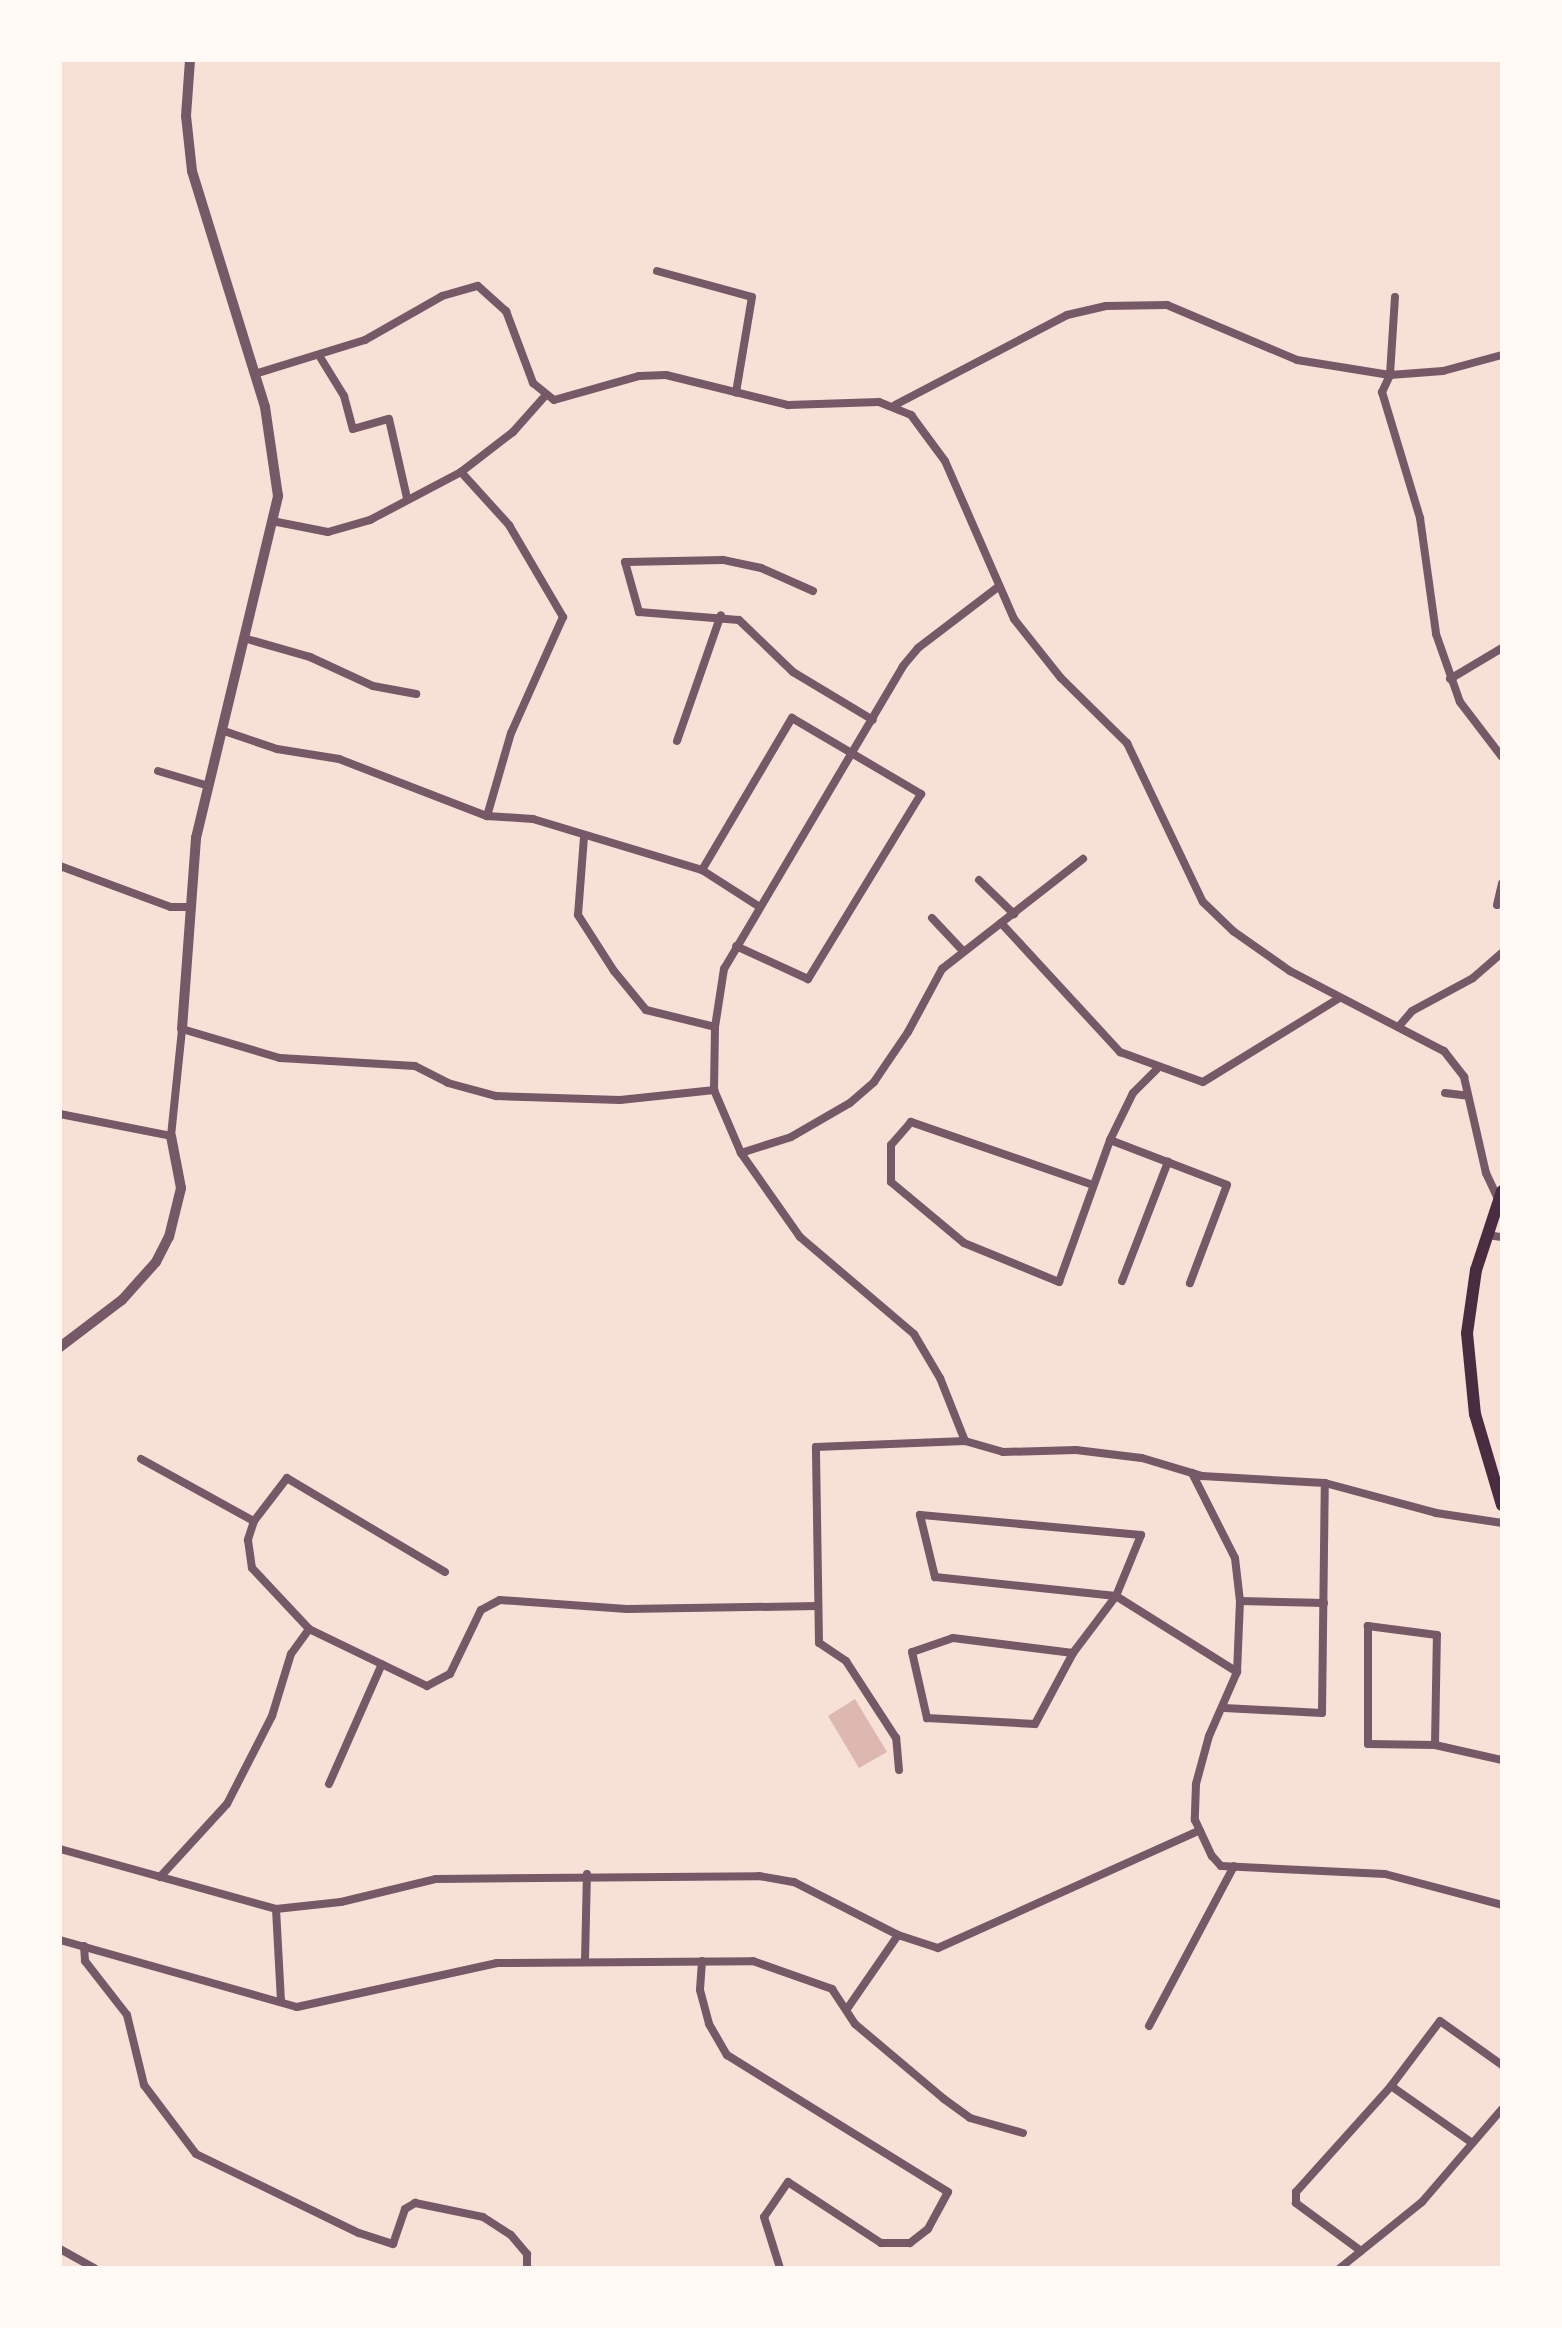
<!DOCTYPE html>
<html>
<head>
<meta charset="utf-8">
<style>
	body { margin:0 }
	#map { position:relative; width:1562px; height:2328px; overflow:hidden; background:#f7e1d7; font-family:"Source Sans 3",sans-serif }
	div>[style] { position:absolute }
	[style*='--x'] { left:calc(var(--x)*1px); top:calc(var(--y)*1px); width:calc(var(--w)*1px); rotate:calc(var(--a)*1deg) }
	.water>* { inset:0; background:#dcb8b0 }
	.minor>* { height:8px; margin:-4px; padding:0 4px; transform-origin:4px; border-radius:4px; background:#755966 }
	.tertiary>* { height:10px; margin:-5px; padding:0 5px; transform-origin:5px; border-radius:5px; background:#755966 }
	.primary>* { height:12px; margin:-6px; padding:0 6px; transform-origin:6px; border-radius:6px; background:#4a2c40 }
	span { translate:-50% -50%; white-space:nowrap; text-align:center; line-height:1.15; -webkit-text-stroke:7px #fffaf5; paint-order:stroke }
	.frame { position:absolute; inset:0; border:62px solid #fffaf5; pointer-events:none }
</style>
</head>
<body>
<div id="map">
	<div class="water">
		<div style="clip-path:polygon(855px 1699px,887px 1752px,859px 1768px,828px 1716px)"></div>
	</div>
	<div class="minor">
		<div style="--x:657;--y:271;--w:98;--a:15.3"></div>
		<div style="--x:752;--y:297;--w:97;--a:99.5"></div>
		<div style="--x:1395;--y:297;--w:78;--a:93.7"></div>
		<div style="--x:1390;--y:375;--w:19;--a:115"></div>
		<div style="--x:1382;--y:392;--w:132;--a:73.2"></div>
		<div style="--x:1420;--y:518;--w:117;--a:82.1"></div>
		<div style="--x:1436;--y:634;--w:72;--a:70.6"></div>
		<div style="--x:1460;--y:702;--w:69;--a:52.6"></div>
		<div style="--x:320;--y:357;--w:46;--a:58.4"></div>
		<div style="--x:344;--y:396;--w:34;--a:75"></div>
		<div style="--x:353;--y:429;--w:37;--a:-16"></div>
		<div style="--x:389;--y:419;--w:81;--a:77.2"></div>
		<div style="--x:255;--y:374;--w:115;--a:-17.2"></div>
		<div style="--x:365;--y:340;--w:89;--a:-29.7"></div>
		<div style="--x:442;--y:296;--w:37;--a:-16"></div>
		<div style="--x:478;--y:286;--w:38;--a:42"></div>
		<div style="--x:506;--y:311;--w:77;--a:69.4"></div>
		<div style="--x:533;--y:383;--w:27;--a:39"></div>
		<div style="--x:554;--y:400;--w:88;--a:-15.8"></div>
		<div style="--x:639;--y:376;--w:27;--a:-2"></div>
		<div style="--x:666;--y:375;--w:126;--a:13.8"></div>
		<div style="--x:788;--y:405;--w:91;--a:-1.9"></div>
		<div style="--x:879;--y:402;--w:35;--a:22"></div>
		<div style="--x:911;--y:415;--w:57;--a:53.5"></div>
		<div style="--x:945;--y:461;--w:172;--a:66.4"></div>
		<div style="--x:1014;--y:619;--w:75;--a:51.5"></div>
		<div style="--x:1061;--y:678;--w:93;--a:44.6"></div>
		<div style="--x:1127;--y:743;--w:176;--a:64.5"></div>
		<div style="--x:1203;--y:902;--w:42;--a:44"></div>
		<div style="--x:1233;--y:931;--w:70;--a:35.1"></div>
		<div style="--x:1290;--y:971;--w:174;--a:27.5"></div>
		<div style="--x:1444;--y:1051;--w:33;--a:52"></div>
		<div style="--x:1464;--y:1077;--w:98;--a:77.1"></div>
		<div style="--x:1486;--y:1173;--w:29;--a:65"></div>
		<div style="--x:895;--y:405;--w:194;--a:-27.6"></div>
		<div style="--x:1067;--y:315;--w:40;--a:-13"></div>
		<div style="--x:1106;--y:306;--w:61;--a:-0.9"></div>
		<div style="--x:1167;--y:305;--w:141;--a:22.9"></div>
		<div style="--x:1297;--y:360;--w:94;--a:9.2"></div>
		<div style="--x:1390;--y:375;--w:53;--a:-4.3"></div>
		<div style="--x:1443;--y:371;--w:61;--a:-15.2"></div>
		<div style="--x:461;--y:472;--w:72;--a:47.8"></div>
		<div style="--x:509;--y:525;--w:107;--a:59.6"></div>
		<div style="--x:563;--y:617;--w:127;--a:114.1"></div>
		<div style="--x:511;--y:733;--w:86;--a:106.1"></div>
		<div style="--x:272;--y:521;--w:57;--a:11.1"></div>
		<div style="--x:328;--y:532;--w:44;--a:-15.9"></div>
		<div style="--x:370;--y:520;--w:103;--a:-27.8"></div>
		<div style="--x:461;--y:472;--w:66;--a:-37.6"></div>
		<div style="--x:513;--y:432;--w:48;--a:-48.4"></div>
		<div style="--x:813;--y:591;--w:57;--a:-156.1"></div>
		<div style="--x:761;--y:568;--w:39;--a:-168"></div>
		<div style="--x:723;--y:560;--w:98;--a:178.8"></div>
		<div style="--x:625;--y:562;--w:52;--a:74.4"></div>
		<div style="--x:639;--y:612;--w:100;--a:4.6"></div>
		<div style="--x:739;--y:620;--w:75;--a:43.9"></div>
		<div style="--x:793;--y:672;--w:93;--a:31"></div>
		<div style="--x:247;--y:639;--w:66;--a:15.9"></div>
		<div style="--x:310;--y:657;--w:69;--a:24.7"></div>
		<div style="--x:373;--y:686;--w:44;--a:10.5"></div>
		<div style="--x:1450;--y:679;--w:61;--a:-30.8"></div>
		<div style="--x:224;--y:731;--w:56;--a:18.8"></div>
		<div style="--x:277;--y:749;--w:63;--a:9.2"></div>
		<div style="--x:339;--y:759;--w:159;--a:21.1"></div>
		<div style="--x:487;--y:816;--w:46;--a:3.7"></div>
		<div style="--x:533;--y:819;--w:177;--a:16.8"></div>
		<div style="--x:702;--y:870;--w:67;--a:32.7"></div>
		<div style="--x:677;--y:741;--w:133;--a:-70.8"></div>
		<div style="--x:158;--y:771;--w:53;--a:16.4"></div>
		<div style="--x:584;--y:837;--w:78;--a:94.4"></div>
		<div style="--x:578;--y:915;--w:67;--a:57.3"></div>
		<div style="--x:614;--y:971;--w:50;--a:50.6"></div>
		<div style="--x:646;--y:1010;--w:71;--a:13.8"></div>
		<div style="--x:60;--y:866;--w:118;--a:20.3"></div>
		<div style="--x:171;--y:907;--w:17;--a:0"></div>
		<div style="--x:702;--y:870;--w:177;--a:-59.4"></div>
		<div style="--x:792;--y:718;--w:150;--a:30.5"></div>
		<div style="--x:921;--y:794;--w:217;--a:121.4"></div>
		<div style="--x:808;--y:979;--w:79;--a:-155.4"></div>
		<div style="--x:979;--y:880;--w:49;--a:44.2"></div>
		<div style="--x:1497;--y:905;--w:22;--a:-77"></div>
		<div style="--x:932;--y:918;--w:45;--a:46.8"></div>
		<div style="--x:1001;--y:923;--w:176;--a:47.3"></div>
		<div style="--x:1120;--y:1052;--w:88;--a:19.9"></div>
		<div style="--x:1203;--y:1082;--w:158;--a:-31.6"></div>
		<div style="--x:1400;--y:1025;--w:18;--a:-49"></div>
		<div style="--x:1412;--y:1011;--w:69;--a:-28.4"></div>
		<div style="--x:1473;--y:978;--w:38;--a:-41"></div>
		<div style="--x:1445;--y:1093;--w:23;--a:7"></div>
		<div style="--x:60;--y:1114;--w:113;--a:11.2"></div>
		<div style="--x:171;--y:1136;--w:108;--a:-84.1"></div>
		<div style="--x:182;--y:1029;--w:102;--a:16.5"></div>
		<div style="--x:280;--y:1058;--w:135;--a:3.4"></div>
		<div style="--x:415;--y:1066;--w:37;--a:27"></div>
		<div style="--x:448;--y:1083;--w:50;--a:15.2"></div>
		<div style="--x:496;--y:1096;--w:124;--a:1.8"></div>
		<div style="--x:620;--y:1100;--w:95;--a:-6.1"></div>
		<div style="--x:1110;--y:1140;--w:125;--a:21"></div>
		<div style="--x:1227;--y:1185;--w:105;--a:110.7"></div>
		<div style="--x:741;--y:1153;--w:52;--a:-17.7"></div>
		<div style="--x:791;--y:1137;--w:68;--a:-30"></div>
		<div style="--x:850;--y:1103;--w:32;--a:-41"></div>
		<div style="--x:874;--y:1082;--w:60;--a:-55.8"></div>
		<div style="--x:908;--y:1032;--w:72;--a:-61.6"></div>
		<div style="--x:942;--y:969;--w:179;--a:-38"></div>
		<div style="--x:1093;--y:1185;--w:193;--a:-160.9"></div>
		<div style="--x:911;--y:1122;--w:30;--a:131"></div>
		<div style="--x:891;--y:1145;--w:37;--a:90"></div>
		<div style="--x:891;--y:1182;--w:95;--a:39.9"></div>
		<div style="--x:964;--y:1243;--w:103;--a:22.3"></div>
		<div style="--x:1059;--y:1282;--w:151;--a:-70.2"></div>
		<div style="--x:1110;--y:1140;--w:52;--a:-63.9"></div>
		<div style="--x:1133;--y:1093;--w:34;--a:-45"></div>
		<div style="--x:1487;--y:1235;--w:15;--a:8"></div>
		<div style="--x:1122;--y:1281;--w:128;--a:-68.9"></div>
		<div style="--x:965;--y:1441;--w:68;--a:-111.6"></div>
		<div style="--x:940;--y:1378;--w:51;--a:-120.6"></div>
		<div style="--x:914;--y:1334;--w:150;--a:-139.6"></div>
		<div style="--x:800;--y:1237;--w:103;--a:-125.1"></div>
		<div style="--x:741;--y:1153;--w:69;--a:-113.2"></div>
		<div style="--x:714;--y:1090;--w:63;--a:-89.1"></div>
		<div style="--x:715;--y:1027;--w:59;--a:-81.2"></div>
		<div style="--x:724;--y:969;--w:352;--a:-59.4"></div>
		<div style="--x:903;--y:666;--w:23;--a:-50"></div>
		<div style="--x:918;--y:648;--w:101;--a:-37.3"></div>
		<div style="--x:141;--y:1459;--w:129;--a:28.8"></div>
		<div style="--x:1192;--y:1473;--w:95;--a:63.2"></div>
		<div style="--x:1235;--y:1558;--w:43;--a:83.4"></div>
		<div style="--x:1240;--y:1601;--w:71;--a:92.4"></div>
		<div style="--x:1237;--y:1672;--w:70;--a:113.6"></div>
		<div style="--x:1209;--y:1736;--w:50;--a:105.2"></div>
		<div style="--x:1196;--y:1784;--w:36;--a:92"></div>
		<div style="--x:1195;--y:1820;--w:40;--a:65"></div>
		<div style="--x:1212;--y:1856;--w:13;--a:48"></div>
		<div style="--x:1221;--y:1866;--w:164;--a:2.8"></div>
		<div style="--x:1385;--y:1874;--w:121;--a:14.8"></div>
		<div style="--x:445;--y:1572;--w:184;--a:-149.3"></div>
		<div style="--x:287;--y:1478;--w:54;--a:127.5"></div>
		<div style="--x:254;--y:1521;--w:20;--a:108"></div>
		<div style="--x:248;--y:1540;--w:28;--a:82"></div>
		<div style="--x:252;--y:1568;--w:83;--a:46.9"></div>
		<div style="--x:309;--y:1629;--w:131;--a:25.8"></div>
		<div style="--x:427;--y:1686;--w:26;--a:-28"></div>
		<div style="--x:450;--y:1674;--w:71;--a:-64.2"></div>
		<div style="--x:481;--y:1610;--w:21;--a:-28"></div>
		<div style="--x:500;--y:1600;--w:127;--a:4.1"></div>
		<div style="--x:627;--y:1609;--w:191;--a:-0.9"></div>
		<div style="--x:1240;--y:1601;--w:84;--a:1.4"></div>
		<div style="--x:1073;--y:1653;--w:121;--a:-172.9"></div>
		<div style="--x:953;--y:1638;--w:43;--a:161.1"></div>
		<div style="--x:912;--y:1652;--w:68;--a:77.2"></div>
		<div style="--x:927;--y:1718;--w:108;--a:3.2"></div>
		<div style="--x:1035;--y:1724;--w:81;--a:-61.8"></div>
		<div style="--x:1073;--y:1653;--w:71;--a:-53"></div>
		<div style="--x:1116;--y:1596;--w:66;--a:-67.7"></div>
		<div style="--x:1141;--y:1535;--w:222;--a:-174.8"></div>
		<div style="--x:920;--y:1515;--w:64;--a:76.4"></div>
		<div style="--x:935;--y:1577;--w:182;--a:6"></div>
		<div style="--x:1116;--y:1596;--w:143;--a:32.1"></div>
		<div style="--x:1224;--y:1708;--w:98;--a:2.9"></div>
		<div style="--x:1322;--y:1713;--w:230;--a:-89.3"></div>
		<div style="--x:1435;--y:1745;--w:110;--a:-89"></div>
		<div style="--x:1437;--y:1635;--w:70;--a:-172.6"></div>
		<div style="--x:1368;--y:1626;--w:118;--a:90"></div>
		<div style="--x:1368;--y:1744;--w:67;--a:0.9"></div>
		<div style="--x:1435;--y:1745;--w:69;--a:12.6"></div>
		<div style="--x:899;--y:1770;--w:32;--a:-95"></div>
		<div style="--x:896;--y:1738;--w:92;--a:-123"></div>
		<div style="--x:846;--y:1661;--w:32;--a:-146"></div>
		<div style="--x:819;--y:1643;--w:196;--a:-90.9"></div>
		<div style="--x:816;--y:1447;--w:149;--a:-2.3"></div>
		<div style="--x:965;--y:1441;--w:40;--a:16"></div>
		<div style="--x:1003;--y:1452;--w:73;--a:-1.6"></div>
		<div style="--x:1076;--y:1450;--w:66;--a:6.9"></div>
		<div style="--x:1142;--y:1458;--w:63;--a:16.7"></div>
		<div style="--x:1202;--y:1476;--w:123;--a:3.3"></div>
		<div style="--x:1325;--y:1483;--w:115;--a:15.1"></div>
		<div style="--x:1436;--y:1513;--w:67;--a:8.6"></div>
		<div style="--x:329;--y:1784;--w:131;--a:-66.2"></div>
		<div style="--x:60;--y:1849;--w:224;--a:15.5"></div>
		<div style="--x:276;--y:1909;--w:65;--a:-6.1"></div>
		<div style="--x:341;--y:1902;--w:98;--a:-13.6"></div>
		<div style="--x:436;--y:1879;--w:323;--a:-0.5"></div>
		<div style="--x:759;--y:1876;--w:36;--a:10"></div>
		<div style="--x:794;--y:1882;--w:117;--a:27"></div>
		<div style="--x:898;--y:1935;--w:42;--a:18"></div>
		<div style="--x:938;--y:1948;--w:285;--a:-24.2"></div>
		<div style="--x:160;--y:1877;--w:99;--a:-47.5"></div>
		<div style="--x:227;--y:1804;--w:99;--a:-62.9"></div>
		<div style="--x:272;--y:1716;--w:65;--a:-73"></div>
		<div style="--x:291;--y:1654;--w:31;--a:-54"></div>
		<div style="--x:276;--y:1909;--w:93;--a:86.9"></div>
		<div style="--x:60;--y:1940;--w:246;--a:15.8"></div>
		<div style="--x:297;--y:2007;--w:205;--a:-12.4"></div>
		<div style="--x:497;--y:1963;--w:256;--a:-0.4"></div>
		<div style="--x:753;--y:1961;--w:84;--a:19.5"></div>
		<div style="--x:832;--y:1989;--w:42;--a:56.7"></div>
		<div style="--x:855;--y:2024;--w:116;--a:40.1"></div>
		<div style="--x:944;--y:2099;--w:32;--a:36"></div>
		<div style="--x:970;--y:2118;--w:55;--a:15.8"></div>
		<div style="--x:84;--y:1946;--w:15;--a:86"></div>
		<div style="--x:85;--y:1961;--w:68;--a:52.1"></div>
		<div style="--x:127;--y:2015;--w:72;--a:76.3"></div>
		<div style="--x:144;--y:2085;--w:86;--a:53"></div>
		<div style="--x:196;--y:2154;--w:181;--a:25.9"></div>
		<div style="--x:359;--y:2233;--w:36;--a:18"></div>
		<div style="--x:393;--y:2244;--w:37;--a:-71"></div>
		<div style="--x:405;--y:2209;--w:12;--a:-31"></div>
		<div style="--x:415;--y:2203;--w:69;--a:11.6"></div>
		<div style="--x:483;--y:2217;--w:33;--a:33"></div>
		<div style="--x:511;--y:2235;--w:25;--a:50"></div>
		<div style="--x:527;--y:2254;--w:14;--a:90"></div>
		<div style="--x:585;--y:1960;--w:86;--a:-88.7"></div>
		<div style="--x:702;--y:1961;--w:29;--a:94"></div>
		<div style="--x:700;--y:1990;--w:35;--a:75"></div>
		<div style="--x:709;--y:2024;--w:36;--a:60"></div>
		<div style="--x:727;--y:2055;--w:260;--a:31.8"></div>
		<div style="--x:948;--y:2192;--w:42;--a:118.4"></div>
		<div style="--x:928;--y:2229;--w:23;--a:142"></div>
		<div style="--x:910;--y:2243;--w:29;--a:180"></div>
		<div style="--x:881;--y:2243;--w:111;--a:-146.7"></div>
		<div style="--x:788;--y:2182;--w:42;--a:124.4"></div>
		<div style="--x:764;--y:2217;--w:53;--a:72.6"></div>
		<div style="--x:847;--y:2009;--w:90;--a:-55.4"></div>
		<div style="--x:1149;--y:2026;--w:181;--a:-62"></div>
		<div style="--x:1391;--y:2086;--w:98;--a:35"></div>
		<div style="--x:60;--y:2249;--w:39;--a:29"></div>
		<div style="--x:1361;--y:2251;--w:81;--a:-143.6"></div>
		<div style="--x:1296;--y:2203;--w:11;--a:-90"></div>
		<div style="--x:1296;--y:2192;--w:142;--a:-48.1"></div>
		<div style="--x:1391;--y:2086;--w:81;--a:-53"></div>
		<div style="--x:1440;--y:2021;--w:76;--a:35.4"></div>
		<div style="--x:1340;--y:2268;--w:105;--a:-38.8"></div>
		<div style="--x:1422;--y:2202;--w:123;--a:-49.3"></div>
	</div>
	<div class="tertiary">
		<div style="--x:182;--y:1029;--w:192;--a:-85.8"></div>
		<div style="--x:196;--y:838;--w:352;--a:-76.5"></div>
		<div style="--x:278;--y:496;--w:90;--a:-98.3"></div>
		<div style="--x:265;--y:407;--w:247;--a:-107.2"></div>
		<div style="--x:192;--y:171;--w:55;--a:-96.2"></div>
		<div style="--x:186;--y:116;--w:56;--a:-85.9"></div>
		<div style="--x:60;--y:1347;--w:78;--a:-37.2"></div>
		<div style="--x:122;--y:1300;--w:51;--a:-48.2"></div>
		<div style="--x:156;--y:1262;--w:28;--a:-63"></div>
		<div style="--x:169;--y:1237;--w:50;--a:-76.2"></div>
		<div style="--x:181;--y:1188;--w:53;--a:-100.9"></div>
	</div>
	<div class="primary">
		<div style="--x:1502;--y:1191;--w:83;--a:108.2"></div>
		<div style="--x:1476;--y:1270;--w:64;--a:98.1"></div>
		<div style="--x:1467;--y:1333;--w:81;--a:84.4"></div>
		<div style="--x:1475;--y:1414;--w:95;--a:73.5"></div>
	</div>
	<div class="frame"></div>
</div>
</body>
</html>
